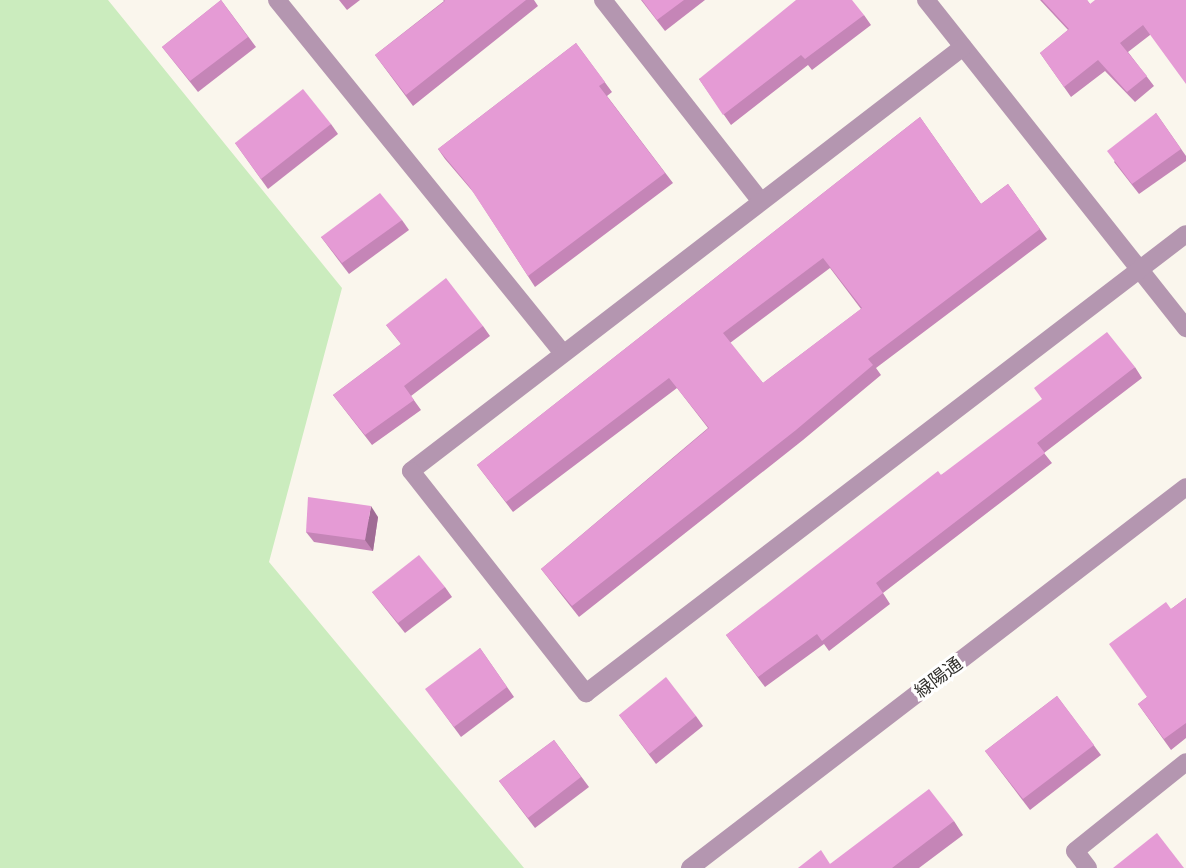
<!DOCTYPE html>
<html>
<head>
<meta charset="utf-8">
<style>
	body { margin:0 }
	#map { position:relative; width:1186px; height:868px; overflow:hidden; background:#faf6ed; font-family:"Open Sans","Noto Sans JP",sans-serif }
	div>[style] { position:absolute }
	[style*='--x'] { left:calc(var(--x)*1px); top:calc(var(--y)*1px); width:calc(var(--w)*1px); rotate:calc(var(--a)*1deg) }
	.green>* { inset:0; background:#cbecbe }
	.minor>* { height:18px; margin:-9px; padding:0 9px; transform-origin:9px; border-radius:9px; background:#b496b0 }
	.tertiary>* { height:18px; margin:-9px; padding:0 9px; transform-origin:9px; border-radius:9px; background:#b496b0 }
	.wall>* { inset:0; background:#c585b7 }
	.shaded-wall>* { inset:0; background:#a06c95 }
	.building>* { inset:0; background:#e59bd5 }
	span { translate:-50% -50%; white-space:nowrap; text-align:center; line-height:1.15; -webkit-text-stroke:6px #fff; paint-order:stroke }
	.street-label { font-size:18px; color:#302f2b }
</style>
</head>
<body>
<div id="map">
	<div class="green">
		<div style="clip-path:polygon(0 0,108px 0,342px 288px,269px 562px,524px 868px,0 868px)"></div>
	</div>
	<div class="minor">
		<div style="--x:277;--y:0;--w:453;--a:51"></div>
		<div style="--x:603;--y:0;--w:254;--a:51.9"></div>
		<div style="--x:926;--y:0;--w:419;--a:51.6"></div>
		<div style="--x:963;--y:47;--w:696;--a:142.47"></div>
		<div style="--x:411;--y:471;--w:283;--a:51.8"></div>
		<div style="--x:586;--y:693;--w:755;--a:-37.42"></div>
		<div style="--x:1088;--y:868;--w:21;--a:-127"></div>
		<div style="--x:1075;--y:851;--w:142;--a:-38.7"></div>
	</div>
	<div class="tertiary">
		<div style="--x:690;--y:868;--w:625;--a:-37.53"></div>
	</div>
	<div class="wall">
		<div style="clip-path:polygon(221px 0,256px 47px,198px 92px,162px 47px)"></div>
		<div style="clip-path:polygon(339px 0,360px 0,347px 10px)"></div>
		<div style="clip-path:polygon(443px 0,534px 0,538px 6px,413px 106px,375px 55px,444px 1px)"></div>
		<div style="clip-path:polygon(641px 0,705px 0,665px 31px)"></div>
		<div style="clip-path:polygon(1040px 0,1087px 0,1090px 4px,1186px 0,1150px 35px,1128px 52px,1154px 86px,1135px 102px,1105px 71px,1071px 97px,1040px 53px,1068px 30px)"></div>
		<div style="clip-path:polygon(864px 15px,871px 25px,812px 70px,808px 65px,731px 125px,699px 79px)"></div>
		<div style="clip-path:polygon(576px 43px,612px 92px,607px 96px,673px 183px,535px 287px,474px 193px,445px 159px,438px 149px)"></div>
		<div style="clip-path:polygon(1156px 113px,1186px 156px,1186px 161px,1139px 194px,1114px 162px)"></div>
		<div style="clip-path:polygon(evenodd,920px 117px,981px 204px,1008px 184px,1047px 239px,876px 368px,881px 375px,803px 440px,579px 617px,541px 569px,708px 428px,677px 388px,513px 512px,477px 465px,920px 117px,830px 268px,861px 309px,763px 383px,730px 343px,830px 268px)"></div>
		<div style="clip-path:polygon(331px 124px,338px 134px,268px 189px,235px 143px)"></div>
		<div style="clip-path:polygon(402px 220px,409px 230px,349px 274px,321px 237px)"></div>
		<div style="clip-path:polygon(386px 325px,483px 326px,490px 336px,411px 396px,421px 410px,372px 445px,333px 395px,401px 344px)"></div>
		<div style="clip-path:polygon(1135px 367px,1142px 378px,1044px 453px,1052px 463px,883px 593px,890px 604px,829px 651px,824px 644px,765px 687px,726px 635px,941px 475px)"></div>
		<div style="clip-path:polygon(378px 517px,373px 551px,314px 542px,306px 532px)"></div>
		<div style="clip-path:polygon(445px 587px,452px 597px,405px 633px,372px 592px)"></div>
		<div style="clip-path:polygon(1186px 598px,1186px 738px,1171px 750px,1138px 704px,1147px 697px,1171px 609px)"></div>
		<div style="clip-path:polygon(480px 648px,514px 697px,461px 737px,433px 699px)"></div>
		<div style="clip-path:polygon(1057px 696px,1101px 755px,1030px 810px,985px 751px)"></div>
		<div style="clip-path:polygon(619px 715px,696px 716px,703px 726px,656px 764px)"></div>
		<div style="clip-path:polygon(554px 740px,589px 787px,535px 828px,499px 781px)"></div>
		<div style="clip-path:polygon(954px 821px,963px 835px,919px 868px,798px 868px,830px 864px)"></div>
	</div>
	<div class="shaded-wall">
		<div style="clip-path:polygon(371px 506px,378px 517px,373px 551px,365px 540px)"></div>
	</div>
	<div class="building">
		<div style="clip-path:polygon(221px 0,248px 37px,190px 81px,162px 47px)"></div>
		<div style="clip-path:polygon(444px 0,526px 0,406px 95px,375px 55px,445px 1px)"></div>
		<div style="clip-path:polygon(642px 0,684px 0,657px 20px)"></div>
		<div style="clip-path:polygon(796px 0,852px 0,864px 15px,805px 59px,801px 55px,723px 115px,699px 79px)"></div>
		<div style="clip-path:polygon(1042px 0,1087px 0,1090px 4px,1095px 0,1186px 0,1186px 84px,1143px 25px,1120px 43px,1147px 76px,1127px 92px,1098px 60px,1064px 87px,1040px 53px,1069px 29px)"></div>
		<div style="clip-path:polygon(576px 43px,605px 82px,599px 86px,665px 173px,528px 276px,469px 186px,438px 149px)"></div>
		<div style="clip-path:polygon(303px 89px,331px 124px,261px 179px,235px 143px)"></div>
		<div style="clip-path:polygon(1156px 113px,1181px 149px,1132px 184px,1107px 151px)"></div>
		<div style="clip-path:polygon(evenodd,920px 117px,981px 204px,1008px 184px,1040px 229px,868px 359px,873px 365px,796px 430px,572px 606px,541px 569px,709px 428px,669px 378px,506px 502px,477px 465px,920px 117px,823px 258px,862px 308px,763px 383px,723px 333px,823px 258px)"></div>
		<div style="clip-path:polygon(380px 193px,402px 220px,342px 263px,321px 237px)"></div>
		<div style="clip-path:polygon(446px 278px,483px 326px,404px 386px,414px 400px,365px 435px,333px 395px,401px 344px,386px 325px)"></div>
		<div style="clip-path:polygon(1107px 332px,1135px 367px,1037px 443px,1045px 453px,876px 583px,883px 593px,822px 641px,817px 634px,758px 677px,726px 635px,938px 471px,941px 475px,1042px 399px,1034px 388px)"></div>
		<div style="clip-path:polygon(308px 497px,371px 506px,365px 540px,306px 532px)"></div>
		<div style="clip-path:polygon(419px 555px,445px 587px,398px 623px,372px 592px)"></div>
		<div style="clip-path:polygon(1186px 598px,1186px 723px,1164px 739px,1138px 704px,1147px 697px,1109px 644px,1166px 602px,1171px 609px)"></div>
		<div style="clip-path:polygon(480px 648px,507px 687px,454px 727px,425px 689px)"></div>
		<div style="clip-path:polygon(666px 677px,696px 716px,649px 754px,619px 715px)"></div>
		<div style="clip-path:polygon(1057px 696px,1094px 745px,1023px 799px,985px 751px)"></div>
		<div style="clip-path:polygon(554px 740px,581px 777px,528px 818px,499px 781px)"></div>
		<div style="clip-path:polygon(929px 789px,954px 821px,892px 868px,798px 868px,821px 850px,830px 864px)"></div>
		<div style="clip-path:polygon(1157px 833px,1184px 868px,1113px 868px)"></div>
	</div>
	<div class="street-label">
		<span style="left:938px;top:677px;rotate:-37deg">緑陽通</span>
	</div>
</div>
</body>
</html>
